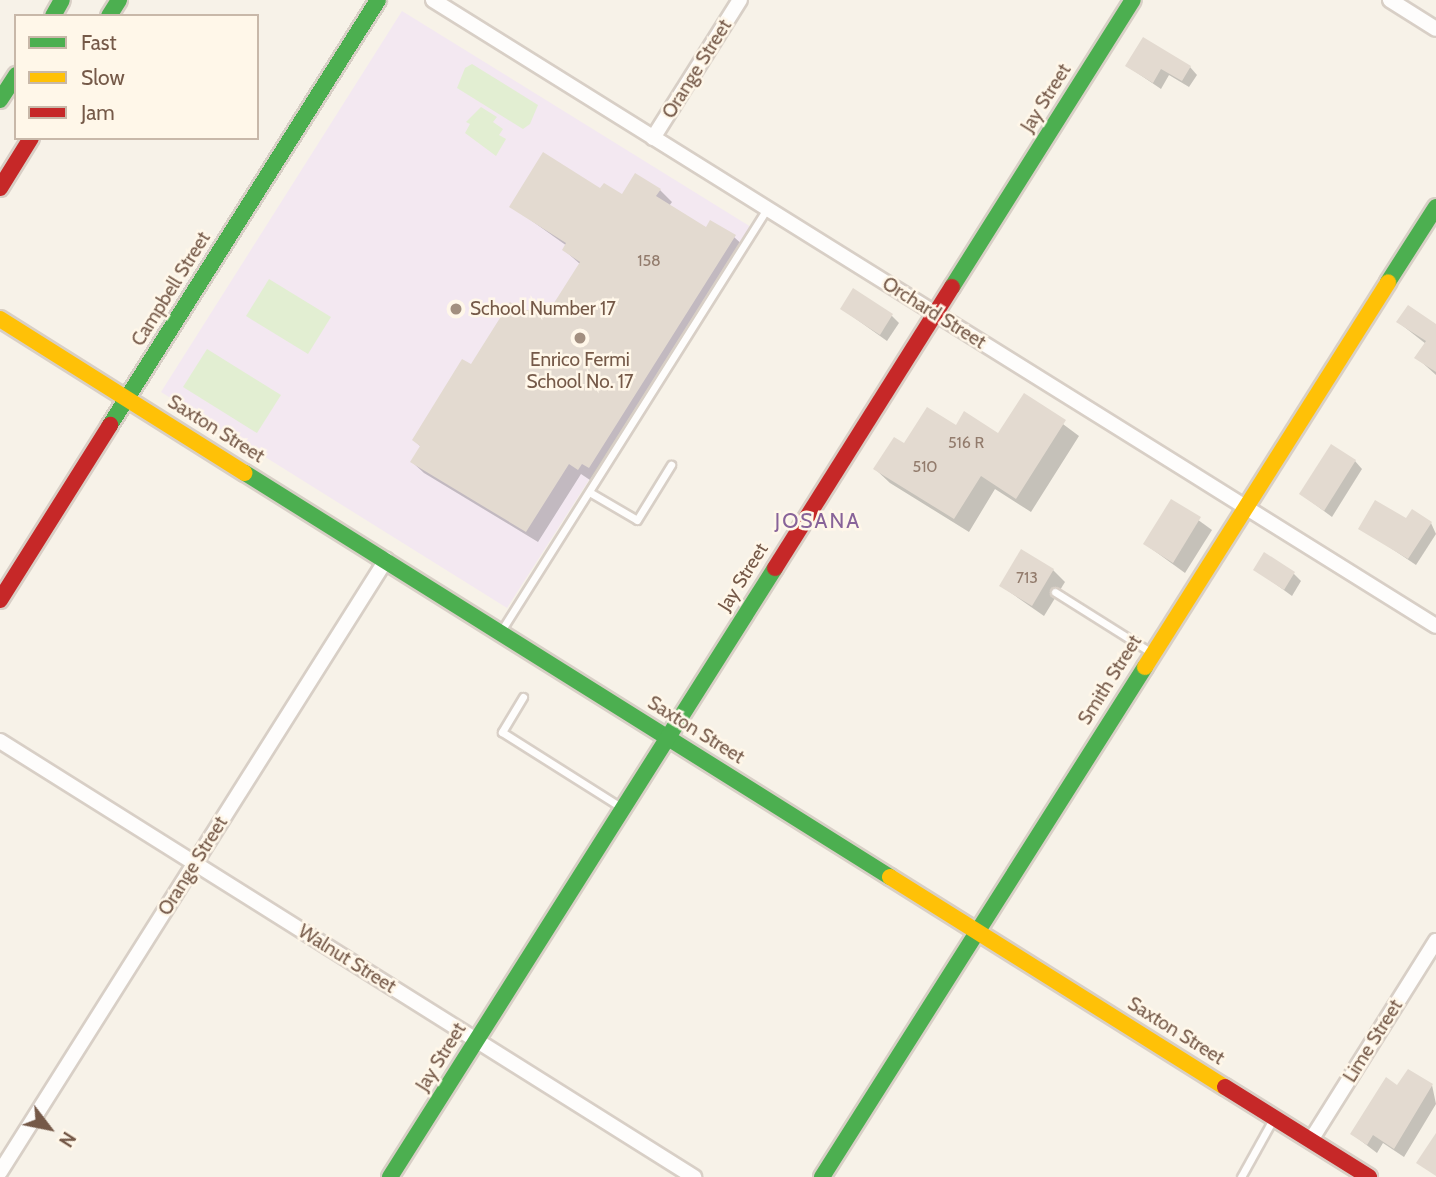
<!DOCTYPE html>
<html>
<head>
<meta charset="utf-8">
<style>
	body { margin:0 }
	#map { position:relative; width:1436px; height:1177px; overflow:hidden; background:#f7f2e8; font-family:Cabin,sans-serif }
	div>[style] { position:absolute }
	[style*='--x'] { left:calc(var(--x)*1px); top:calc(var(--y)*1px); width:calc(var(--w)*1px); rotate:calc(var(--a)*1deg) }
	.education>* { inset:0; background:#f3e8f1 }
	.green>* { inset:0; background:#e2eed2 }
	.shadow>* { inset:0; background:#0003 }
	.building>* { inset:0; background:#e3dad0 }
	.roads { filter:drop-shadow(2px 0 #d8cfc6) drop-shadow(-2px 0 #d8cfc6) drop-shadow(0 2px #d8cfc6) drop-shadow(0 -2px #d8cfc6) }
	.lane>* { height:7px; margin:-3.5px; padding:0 3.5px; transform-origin:3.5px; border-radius:3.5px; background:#fefdfc }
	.street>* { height:14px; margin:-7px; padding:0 7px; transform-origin:7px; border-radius:7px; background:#fefdfc }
	.fast>* { height:16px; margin:-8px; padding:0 8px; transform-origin:8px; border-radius:8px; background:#4caf50 }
	.slow>* { height:16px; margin:-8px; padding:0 8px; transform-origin:8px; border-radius:8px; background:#ffc107 }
	.jam>* { height:16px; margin:-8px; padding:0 8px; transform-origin:8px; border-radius:8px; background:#c62828 }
	.dots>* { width:19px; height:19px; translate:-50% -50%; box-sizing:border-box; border:4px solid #fff7e9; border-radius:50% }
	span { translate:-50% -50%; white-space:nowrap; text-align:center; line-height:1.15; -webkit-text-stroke:5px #fff7e9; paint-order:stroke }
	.number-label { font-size:16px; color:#927b6c }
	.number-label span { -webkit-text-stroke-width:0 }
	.street-label { font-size:19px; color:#755948 }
	.poi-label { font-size:19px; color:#755948 }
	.left { translate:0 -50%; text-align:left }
	.neighbourhood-label { font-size:21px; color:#886399; letter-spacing:2px }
	.legend { position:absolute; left:14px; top:14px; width:245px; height:126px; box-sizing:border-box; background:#fff7e9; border:2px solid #c8b8a9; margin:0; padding:9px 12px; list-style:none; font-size:21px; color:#755948 }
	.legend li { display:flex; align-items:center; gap:14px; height:35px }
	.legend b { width:35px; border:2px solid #c8b8a9 }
	.north { position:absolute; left:14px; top:1093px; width:70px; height:70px; -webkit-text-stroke:5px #fff7e9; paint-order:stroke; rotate:122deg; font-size:19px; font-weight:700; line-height:28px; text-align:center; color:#755948 }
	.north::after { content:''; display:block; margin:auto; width:24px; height:32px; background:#755948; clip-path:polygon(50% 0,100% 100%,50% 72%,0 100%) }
</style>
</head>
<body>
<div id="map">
	<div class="education">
		<div style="clip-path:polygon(402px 11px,751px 227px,507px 608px,161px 392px)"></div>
	</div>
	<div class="green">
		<div style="clip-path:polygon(472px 64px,538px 105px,530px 124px,523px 129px,457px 88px,465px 68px)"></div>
		<div style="clip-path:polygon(481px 107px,497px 117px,493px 122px,503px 129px,499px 135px,506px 139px,496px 156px,465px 133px,470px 124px,466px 122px)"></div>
		<div style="clip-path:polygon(269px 279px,331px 317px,308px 354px,246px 316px)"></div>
		<div style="clip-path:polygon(207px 349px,281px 395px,257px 433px,183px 387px)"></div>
	</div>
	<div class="shadow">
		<div style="clip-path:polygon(1127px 66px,1190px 67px,1197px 75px,1189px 87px,1169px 75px,1161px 89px)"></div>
		<div style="clip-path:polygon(601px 190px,623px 197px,660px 190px,672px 202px,669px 206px,706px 230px,734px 237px,746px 248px,602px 479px,594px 474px,590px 480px,581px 474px,538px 542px,424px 473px,412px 462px,421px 447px,414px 440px,472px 367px,524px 312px,555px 305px,580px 264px,564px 250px,567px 246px,511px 206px)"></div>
		<div style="clip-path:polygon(842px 309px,892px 316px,899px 323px,887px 341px)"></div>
		<div style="clip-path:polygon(1398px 322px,1436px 326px,1436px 375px,1417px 358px,1426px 344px)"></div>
		<div style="clip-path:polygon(1024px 395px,1079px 436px,1031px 512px,995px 489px,969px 532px,890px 483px,875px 469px,905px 446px,956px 427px,999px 435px)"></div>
		<div style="clip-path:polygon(1355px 461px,1362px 469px,1332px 517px,1301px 494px)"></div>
		<div style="clip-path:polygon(1172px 501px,1212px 530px,1185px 573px,1145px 544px)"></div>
		<div style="clip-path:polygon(1431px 523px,1436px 534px,1416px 565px,1361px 528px)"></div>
		<div style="clip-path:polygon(1255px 569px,1294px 574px,1301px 581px,1292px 596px)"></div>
		<div style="clip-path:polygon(1053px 570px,1065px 582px,1044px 616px,1001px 586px)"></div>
		<div style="clip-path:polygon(1432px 1085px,1436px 1104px,1404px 1157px,1383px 1143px,1377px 1153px,1352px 1134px)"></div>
	</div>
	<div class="building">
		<div style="clip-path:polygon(1143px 37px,1191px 66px,1182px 81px,1161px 69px,1153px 83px,1125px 66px)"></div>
		<div style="clip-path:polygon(543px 152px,600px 188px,604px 183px,622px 194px,635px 173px,661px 189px,656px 196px,706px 227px,710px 220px,736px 235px,589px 468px,582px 464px,578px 470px,569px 464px,526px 532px,410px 462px,420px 446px,412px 440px,462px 359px,471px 364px,510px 302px,524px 311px,554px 303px,580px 262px,562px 250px,566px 243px,509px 207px)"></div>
		<div style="clip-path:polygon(853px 288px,893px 314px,880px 335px,840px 309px)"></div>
		<div style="clip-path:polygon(1408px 305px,1436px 324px,1436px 372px,1414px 358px,1426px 341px,1396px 322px)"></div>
		<div style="clip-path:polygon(1024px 393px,1066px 420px,1016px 499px,981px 476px,954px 519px,873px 469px,894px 437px,904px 443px,927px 407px,956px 425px,964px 411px,998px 433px)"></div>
		<div style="clip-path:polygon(1331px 444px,1356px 460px,1324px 511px,1299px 494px)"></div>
		<div style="clip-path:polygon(1171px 499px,1201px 517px,1173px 563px,1143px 544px)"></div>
		<div style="clip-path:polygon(1375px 500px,1406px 518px,1412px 509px,1432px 522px,1408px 559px,1358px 529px)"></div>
		<div style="clip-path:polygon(1021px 549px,1054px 569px,1032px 606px,999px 586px)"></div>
		<div style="clip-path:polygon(1264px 552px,1295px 572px,1284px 590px,1253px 570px)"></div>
		<div style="clip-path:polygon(1408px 1069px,1433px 1084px,1394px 1149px,1373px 1135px,1367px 1145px,1350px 1134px,1386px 1077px,1397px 1085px)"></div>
		<div style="clip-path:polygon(1436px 1133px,1436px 1176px,1416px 1163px)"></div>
	</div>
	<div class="roads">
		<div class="lane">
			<div style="--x:591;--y:493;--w:53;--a:30.4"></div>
			<div style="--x:637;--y:520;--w:65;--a:-58.3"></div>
			<div style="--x:1055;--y:592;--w:115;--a:32.2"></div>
			<div style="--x:501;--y:631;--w:499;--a:-57.8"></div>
			<div style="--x:523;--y:697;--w:41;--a:121"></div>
			<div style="--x:502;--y:732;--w:142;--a:32.3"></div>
			<div style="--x:1241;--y:1177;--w:64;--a:-61"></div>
		</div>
		<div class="street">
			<div style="--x:433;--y:0;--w:1182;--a:31.97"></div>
			<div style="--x:1390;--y:0;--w:54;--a:32.2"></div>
			<div style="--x:653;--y:138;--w:163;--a:-57.8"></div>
			<div style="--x:0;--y:741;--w:820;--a:32.14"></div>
			<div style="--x:1311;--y:1140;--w:235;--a:-57.9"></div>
			<div style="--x:0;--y:1172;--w:724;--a:-57.76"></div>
		</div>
		<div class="fast">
			<div style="--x:53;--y:16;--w:18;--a:-61"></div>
			<div style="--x:109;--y:16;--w:19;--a:-58"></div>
			<div style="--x:0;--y:100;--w:30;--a:-57"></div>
			<div style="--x:1388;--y:282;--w:89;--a:-57.4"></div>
			<div style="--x:952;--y:287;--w:339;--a:-57.8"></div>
			<div style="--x:110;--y:425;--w:502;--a:-57.76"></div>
			<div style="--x:245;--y:473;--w:761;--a:32.06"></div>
			<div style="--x:390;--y:1177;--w:720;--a:-57.7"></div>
			<div style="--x:822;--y:1177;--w:604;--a:-57.65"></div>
		</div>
		<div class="slow">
			<div style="--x:0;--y:319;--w:289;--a:32.2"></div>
			<div style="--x:1145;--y:667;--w:455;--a:-57.7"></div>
			<div style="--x:890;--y:877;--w:395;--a:32.1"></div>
		</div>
		<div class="jam">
			<div style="--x:0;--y:188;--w:59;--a:-58.2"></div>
			<div style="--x:775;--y:568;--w:332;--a:-57.8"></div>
			<div style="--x:0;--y:600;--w:207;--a:-57.8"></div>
			<div style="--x:1225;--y:1087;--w:170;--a:32"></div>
		</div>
	</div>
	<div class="dots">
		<div style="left:456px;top:309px;background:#a28f80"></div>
		<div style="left:580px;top:338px;background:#a28f80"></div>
	</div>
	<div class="number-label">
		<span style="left:649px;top:261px">158</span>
		<span style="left:966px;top:443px">516 R</span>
		<span style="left:925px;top:467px">510</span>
		<span style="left:1027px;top:578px">713</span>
	</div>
	<div class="street-label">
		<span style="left:697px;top:69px;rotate:-58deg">Orange Street</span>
		<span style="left:1046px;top:98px;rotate:-58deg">Jay Street</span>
		<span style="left:171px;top:289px;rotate:-58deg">Campbell Street</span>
		<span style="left:934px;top:313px;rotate:32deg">Orchard Street</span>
		<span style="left:216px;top:429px;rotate:32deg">Saxton Street</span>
		<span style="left:743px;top:577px;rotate:-58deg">Jay Street</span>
		<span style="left:1110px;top:680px;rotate:-58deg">Smith Street</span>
		<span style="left:696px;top:730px;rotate:32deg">Saxton Street</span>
		<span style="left:193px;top:866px;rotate:-58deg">Orange Street</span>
		<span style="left:347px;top:959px;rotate:32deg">Walnut Street</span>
		<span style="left:1176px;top:1031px;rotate:32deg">Saxton Street</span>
		<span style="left:1373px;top:1041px;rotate:-58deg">Lime Street</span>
		<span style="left:441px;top:1057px;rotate:-58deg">Jay Street</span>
	</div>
	<div class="poi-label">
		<span class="left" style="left:470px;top:309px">School Number 17</span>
		<span style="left:580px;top:371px">Enrico Fermi<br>School No. 17</span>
	</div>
	<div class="neighbourhood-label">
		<span style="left:818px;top:521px">JOSANA</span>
	</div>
	<ul class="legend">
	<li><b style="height:9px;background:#4caf50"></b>Fast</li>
	<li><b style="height:9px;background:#ffc107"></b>Slow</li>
	<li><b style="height:9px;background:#c62828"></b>Jam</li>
	</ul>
	<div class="north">N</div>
</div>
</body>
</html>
